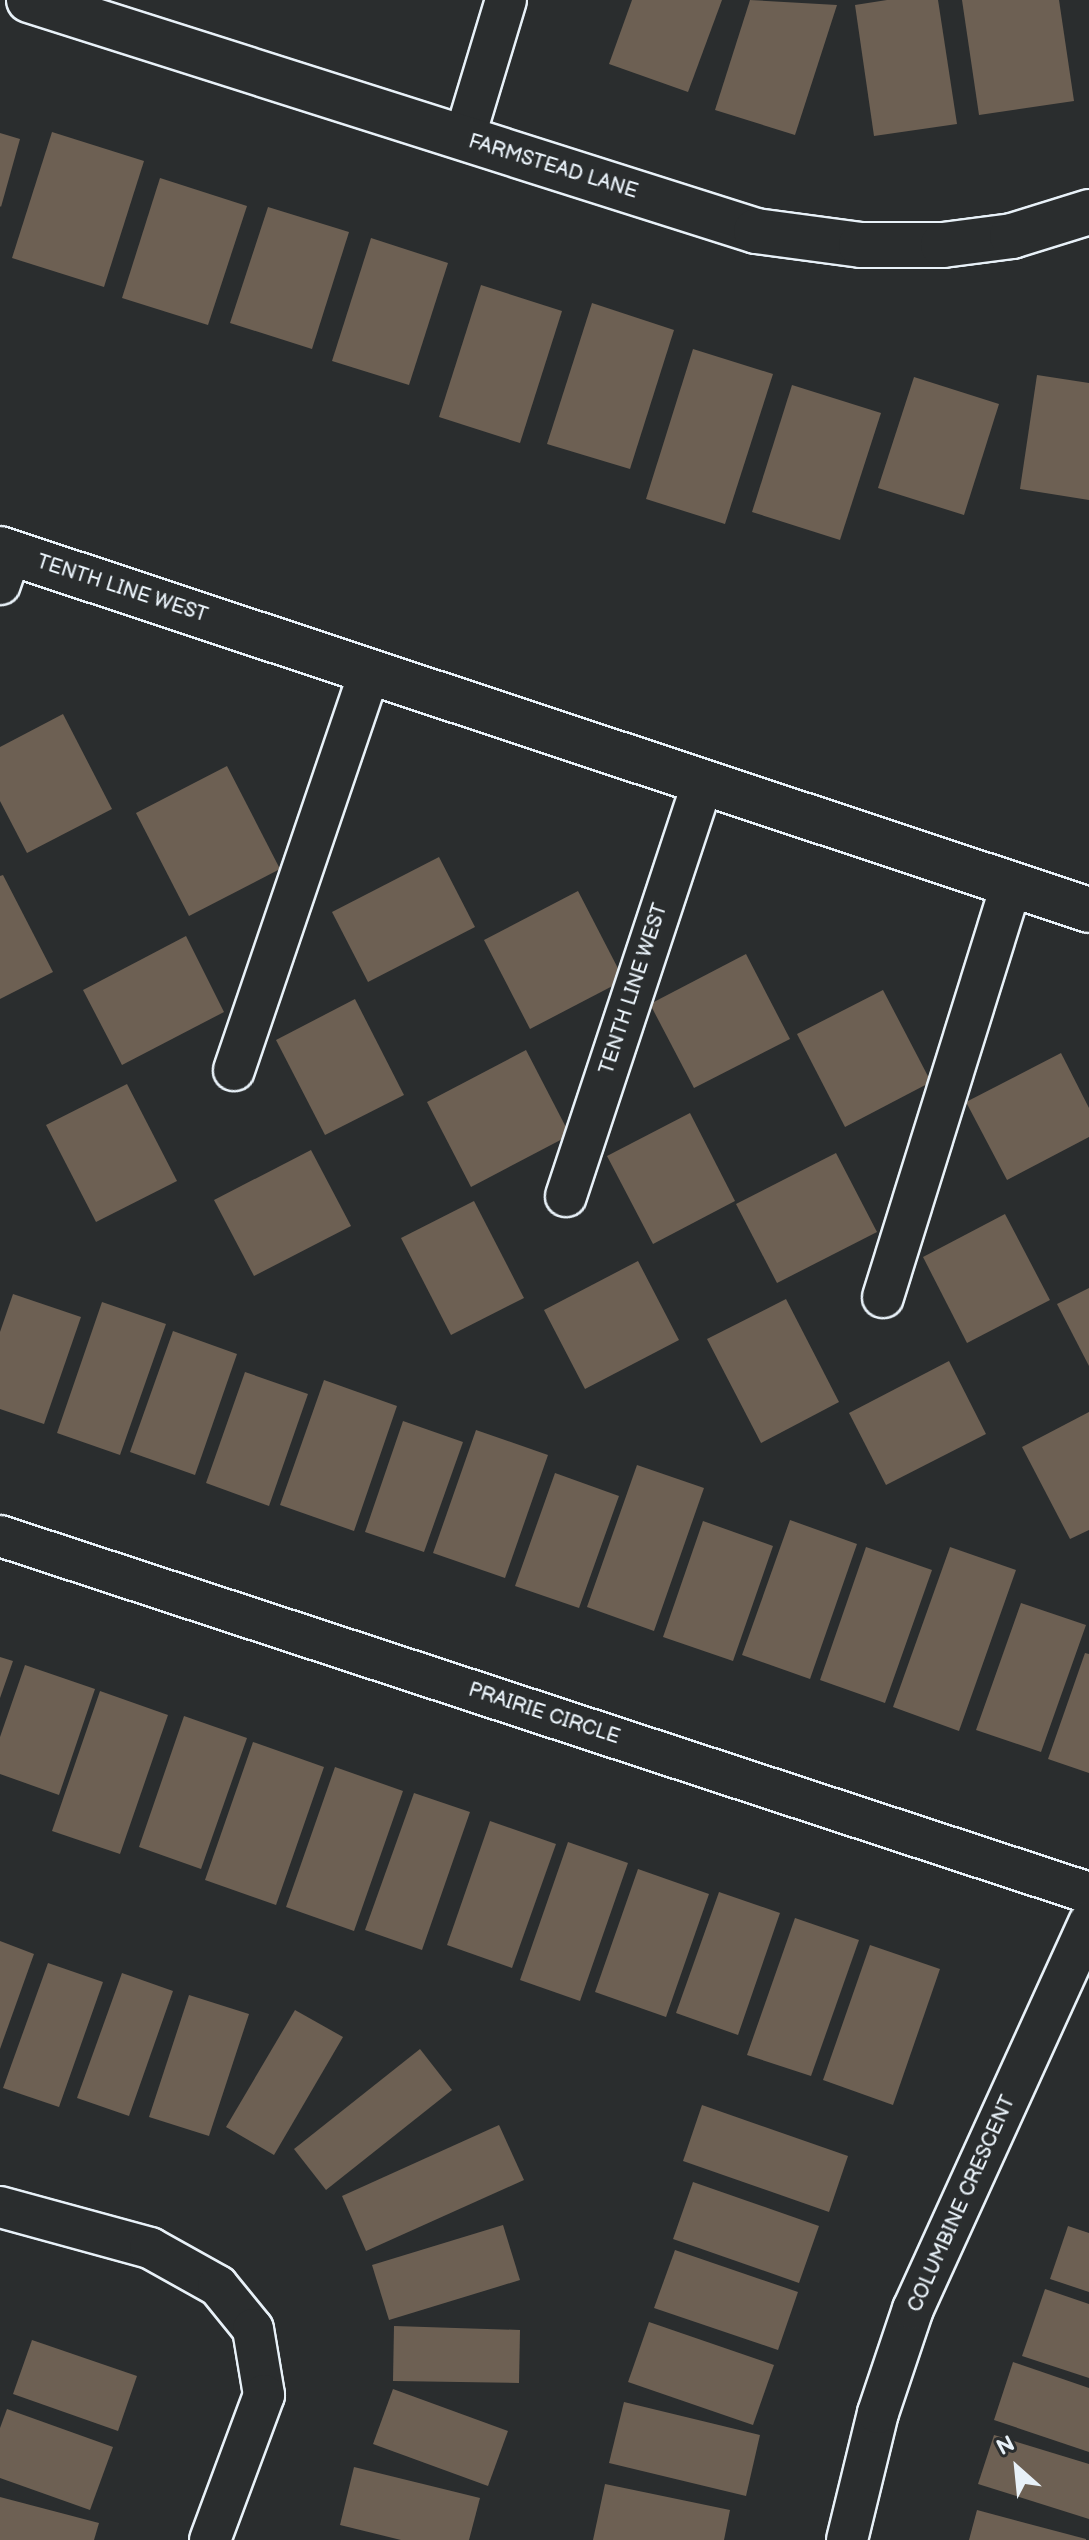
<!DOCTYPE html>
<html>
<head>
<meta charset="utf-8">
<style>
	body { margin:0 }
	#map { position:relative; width:1089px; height:2540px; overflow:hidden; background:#2a2d2e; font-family:"Balsamiq Sans",sans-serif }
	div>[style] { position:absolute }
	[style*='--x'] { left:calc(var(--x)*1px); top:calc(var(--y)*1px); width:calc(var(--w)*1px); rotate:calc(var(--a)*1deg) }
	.building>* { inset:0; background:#6d6053 }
	.roads { filter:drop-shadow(2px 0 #e8f1f8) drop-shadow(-2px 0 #e8f1f8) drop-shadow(0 2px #e8f1f8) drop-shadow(0 -2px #e8f1f8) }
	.street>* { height:40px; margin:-20px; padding:0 20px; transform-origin:20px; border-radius:20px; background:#2a2d2e }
	.secondary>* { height:44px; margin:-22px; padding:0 22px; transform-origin:22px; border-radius:22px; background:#2a2d2e }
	span { translate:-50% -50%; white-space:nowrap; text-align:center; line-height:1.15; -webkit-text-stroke:6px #2a2d2e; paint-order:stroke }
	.street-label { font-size:20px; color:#e8f1f8 }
	.north { position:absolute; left:977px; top:2428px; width:80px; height:80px; -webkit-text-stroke:6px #2a2d2e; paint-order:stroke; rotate:333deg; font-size:22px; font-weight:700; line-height:32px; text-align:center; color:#e8f1f8 }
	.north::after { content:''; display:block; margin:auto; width:28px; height:36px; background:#e8f1f8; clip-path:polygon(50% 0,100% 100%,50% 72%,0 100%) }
</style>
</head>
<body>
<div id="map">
	<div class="building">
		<div style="clip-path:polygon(632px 0,722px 0,688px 92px,609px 64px)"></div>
		<div style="clip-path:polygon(750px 0,837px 5px,795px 135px,715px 110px)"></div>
		<div style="clip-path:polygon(887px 0,938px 0,957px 124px,874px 136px,855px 5px)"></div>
		<div style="clip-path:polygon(962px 0,1059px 0,1074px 101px,979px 115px)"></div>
		<div style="clip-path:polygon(52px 132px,144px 161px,104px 287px,12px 258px)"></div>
		<div style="clip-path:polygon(0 133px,20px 139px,1px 207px,0 206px)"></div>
		<div style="clip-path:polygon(160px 178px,247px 206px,208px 325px,122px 298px)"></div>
		<div style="clip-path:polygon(268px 207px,349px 232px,312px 349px,230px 323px)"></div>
		<div style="clip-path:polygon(371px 238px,448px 263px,409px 385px,332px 361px)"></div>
		<div style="clip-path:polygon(481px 285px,562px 311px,520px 443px,439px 417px)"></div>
		<div style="clip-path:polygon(592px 303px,674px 330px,630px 469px,547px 444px)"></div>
		<div style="clip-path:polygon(693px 349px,773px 374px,725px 524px,646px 499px)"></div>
		<div style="clip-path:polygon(1037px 375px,1089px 383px,1089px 500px,1020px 489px)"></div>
		<div style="clip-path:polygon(914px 377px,999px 404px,964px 515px,878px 488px)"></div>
		<div style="clip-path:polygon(792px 385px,881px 413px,840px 540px,752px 512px)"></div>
		<div style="clip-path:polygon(63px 714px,112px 809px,27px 853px,0 801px,0 747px)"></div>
		<div style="clip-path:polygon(227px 766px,280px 869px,189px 916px,136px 813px)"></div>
		<div style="clip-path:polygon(439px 857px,475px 927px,368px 982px,332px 912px)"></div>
		<div style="clip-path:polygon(3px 875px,53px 972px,0 999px,0 876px)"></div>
		<div style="clip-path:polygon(578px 891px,624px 980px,530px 1029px,484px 940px)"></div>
		<div style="clip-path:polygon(186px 936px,224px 1012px,122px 1065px,83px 990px)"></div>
		<div style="clip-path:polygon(746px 954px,790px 1039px,694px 1088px,650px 1004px)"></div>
		<div style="clip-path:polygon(883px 990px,931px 1082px,845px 1127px,797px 1034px)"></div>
		<div style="clip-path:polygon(355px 999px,404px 1095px,325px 1135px,276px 1040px)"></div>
		<div style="clip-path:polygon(526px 1050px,570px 1135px,471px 1187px,427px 1102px)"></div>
		<div style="clip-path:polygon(1061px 1053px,1089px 1108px,1089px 1137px,1007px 1180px,966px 1102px)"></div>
		<div style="clip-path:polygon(127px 1084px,177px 1181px,96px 1222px,46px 1125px)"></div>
		<div style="clip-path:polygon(690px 1113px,735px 1201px,653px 1244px,607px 1156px)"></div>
		<div style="clip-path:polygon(311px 1150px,351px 1226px,254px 1276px,214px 1200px)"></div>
		<div style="clip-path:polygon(836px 1153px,877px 1232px,777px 1283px,736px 1204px)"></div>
		<div style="clip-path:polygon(474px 1201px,524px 1298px,451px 1335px,401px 1238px)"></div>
		<div style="clip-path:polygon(1005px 1214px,1050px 1300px,967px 1343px,923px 1257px)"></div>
		<div style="clip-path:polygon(638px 1261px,679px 1340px,585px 1389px,544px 1310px)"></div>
		<div style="clip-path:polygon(1089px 1288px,1089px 1366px,1057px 1304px)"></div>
		<div style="clip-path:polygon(13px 1294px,81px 1317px,44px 1424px,0 1409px,0 1332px)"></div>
		<div style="clip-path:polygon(786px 1299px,839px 1402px,761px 1443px,707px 1339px)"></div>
		<div style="clip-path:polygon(102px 1302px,166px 1324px,120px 1455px,57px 1433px)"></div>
		<div style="clip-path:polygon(173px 1331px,237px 1354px,195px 1475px,130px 1452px)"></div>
		<div style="clip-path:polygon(949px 1361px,986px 1434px,886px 1485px,849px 1413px)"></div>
		<div style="clip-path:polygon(245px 1372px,308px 1394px,269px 1506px,206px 1483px)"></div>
		<div style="clip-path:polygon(324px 1380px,397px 1406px,354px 1531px,280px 1505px)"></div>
		<div style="clip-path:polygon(1089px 1412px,1089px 1530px,1070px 1539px,1022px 1447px)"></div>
		<div style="clip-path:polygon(403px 1421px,463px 1442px,424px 1552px,365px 1532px)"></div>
		<div style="clip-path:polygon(476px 1430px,548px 1455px,505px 1578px,433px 1553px)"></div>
		<div style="clip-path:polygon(637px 1465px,704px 1488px,654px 1631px,587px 1607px)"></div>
		<div style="clip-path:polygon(555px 1473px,619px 1496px,579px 1608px,515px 1586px)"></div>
		<div style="clip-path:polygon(790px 1520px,857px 1544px,810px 1679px,742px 1655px)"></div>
		<div style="clip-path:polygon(703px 1521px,773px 1546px,733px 1661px,663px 1637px)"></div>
		<div style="clip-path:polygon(866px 1547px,932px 1570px,885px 1703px,820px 1680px)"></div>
		<div style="clip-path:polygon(950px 1547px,1016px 1570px,959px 1731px,893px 1707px)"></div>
		<div style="clip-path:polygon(1021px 1603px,1086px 1625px,1041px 1752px,976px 1730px)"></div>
		<div style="clip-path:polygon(1085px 1653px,1089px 1654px,1089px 1773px,1048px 1759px)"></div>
		<div style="clip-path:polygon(0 1657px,13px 1661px,0 1698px)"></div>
		<div style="clip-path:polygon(25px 1665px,95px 1689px,59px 1795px,0 1774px,0 1737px)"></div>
		<div style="clip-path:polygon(100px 1691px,168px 1715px,120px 1854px,52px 1831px)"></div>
		<div style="clip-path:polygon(184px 1716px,247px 1738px,201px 1869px,139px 1847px)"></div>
		<div style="clip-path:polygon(253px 1742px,324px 1767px,276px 1905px,205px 1880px)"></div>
		<div style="clip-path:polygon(335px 1767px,403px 1791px,354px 1931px,286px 1907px)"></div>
		<div style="clip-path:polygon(414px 1793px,470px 1812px,422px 1950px,365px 1930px)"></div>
		<div style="clip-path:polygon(490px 1821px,556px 1844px,512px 1968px,447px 1945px)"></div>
		<div style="clip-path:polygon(568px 1842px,628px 1863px,580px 2001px,520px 1980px)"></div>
		<div style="clip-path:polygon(638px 1869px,709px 1894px,666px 2017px,595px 1992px)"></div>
		<div style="clip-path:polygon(719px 1892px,780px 1913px,738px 2035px,676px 2013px)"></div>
		<div style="clip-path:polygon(795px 1918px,859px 1940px,811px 2076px,747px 2055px)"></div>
		<div style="clip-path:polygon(0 1941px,34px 1954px,0 2049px)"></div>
		<div style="clip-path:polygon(870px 1945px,940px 1969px,893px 2105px,823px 2080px)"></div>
		<div style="clip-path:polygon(48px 1963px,103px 1982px,59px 2107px,3px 2088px)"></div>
		<div style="clip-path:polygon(122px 1973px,173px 1991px,129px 2116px,77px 2098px)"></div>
		<div style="clip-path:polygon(189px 1995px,249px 2014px,209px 2136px,149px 2117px)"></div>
		<div style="clip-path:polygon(295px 2010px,343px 2037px,274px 2155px,226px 2127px)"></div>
		<div style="clip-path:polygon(420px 2049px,452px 2090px,326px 2190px,294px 2149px)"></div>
		<div style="clip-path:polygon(702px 2105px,848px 2156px,829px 2212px,683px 2161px)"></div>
		<div style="clip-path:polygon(499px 2125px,524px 2180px,366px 2251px,342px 2196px)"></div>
		<div style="clip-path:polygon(693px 2182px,819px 2226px,799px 2283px,673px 2239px)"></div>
		<div style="clip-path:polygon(503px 2225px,520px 2280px,389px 2320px,372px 2265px)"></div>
		<div style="clip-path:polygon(1068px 2226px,1089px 2233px,1089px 2292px,1050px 2279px)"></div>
		<div style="clip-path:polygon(675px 2250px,798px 2292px,778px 2350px,654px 2308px)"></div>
		<div style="clip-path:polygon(1045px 2289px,1089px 2304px,1089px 2378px,1022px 2356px)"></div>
		<div style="clip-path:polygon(649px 2322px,774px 2365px,753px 2425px,628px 2382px)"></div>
		<div style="clip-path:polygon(394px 2326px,520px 2330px,519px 2383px,393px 2381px)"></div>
		<div style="clip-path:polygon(32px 2340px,137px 2376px,118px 2431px,13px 2394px)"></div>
		<div style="clip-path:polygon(1013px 2362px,1089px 2388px,1089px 2452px,994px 2420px)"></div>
		<div style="clip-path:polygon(393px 2389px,508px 2431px,488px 2486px,373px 2444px)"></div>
		<div style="clip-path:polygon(624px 2402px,760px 2435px,746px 2496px,609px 2463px)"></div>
		<div style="clip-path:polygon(7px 2409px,113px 2447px,90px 2510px,0 2478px,0 2428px)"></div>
		<div style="clip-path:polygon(994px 2435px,1089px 2464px,1089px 2519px,978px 2484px)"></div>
		<div style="clip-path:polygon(354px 2467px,480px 2498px,469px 2540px,401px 2540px,340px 2525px)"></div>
		<div style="clip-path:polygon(605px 2484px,730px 2510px,724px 2540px,593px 2540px)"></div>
		<div style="clip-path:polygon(0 2497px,99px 2523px,94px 2540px,0 2540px)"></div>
		<div style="clip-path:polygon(977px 2510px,1086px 2539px,1086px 2540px,969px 2540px)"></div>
	</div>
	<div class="roads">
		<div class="street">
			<div style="--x:464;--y:139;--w:145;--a:-73.2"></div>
			<div style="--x:0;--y:584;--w:34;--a:-71"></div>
			<div style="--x:234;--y:1070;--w:422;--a:-71.2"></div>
			<div style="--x:566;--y:1196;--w:436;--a:-71.7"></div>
			<div style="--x:883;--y:1297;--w:433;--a:-72.7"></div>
			<div style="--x:0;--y:1536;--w:1146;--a:18.15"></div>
			<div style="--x:0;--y:2207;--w:156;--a:15.3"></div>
			<div style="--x:150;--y:2248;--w:78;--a:29.2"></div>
			<div style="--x:218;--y:2286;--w:55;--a:50.9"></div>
			<div style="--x:253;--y:2329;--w:67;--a:80.5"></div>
			<div style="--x:264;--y:2395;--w:155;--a:110.4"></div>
			<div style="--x:847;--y:2540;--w:131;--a:-76.3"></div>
			<div style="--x:878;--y:2413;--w:110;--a:-71.4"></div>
			<div style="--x:913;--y:2309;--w:425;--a:-65.5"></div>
		</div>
		<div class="secondary">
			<div style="--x:29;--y:0;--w:763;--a:17.63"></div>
			<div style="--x:756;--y:231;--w:106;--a:7.6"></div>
			<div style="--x:861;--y:245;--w:82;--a:0"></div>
			<div style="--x:943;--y:245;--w:70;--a:-7.4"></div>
			<div style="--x:1012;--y:236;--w:81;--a:-17.3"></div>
			<div style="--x:0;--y:549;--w:1147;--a:18.34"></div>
		</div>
	</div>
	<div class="street-label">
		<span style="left:553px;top:167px;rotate:17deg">FARMSTEAD LANE</span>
		<span style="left:122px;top:589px;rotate:18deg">TENTH LINE WEST</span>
		<span style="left:634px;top:989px;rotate:-72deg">TENTH LINE WEST</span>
		<span style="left:544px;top:1714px;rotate:18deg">PRAIRIE CIRCLE</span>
		<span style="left:962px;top:2204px;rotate:-66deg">COLUMBINE CRESCENT</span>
	</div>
	<div class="north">N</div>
</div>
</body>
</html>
